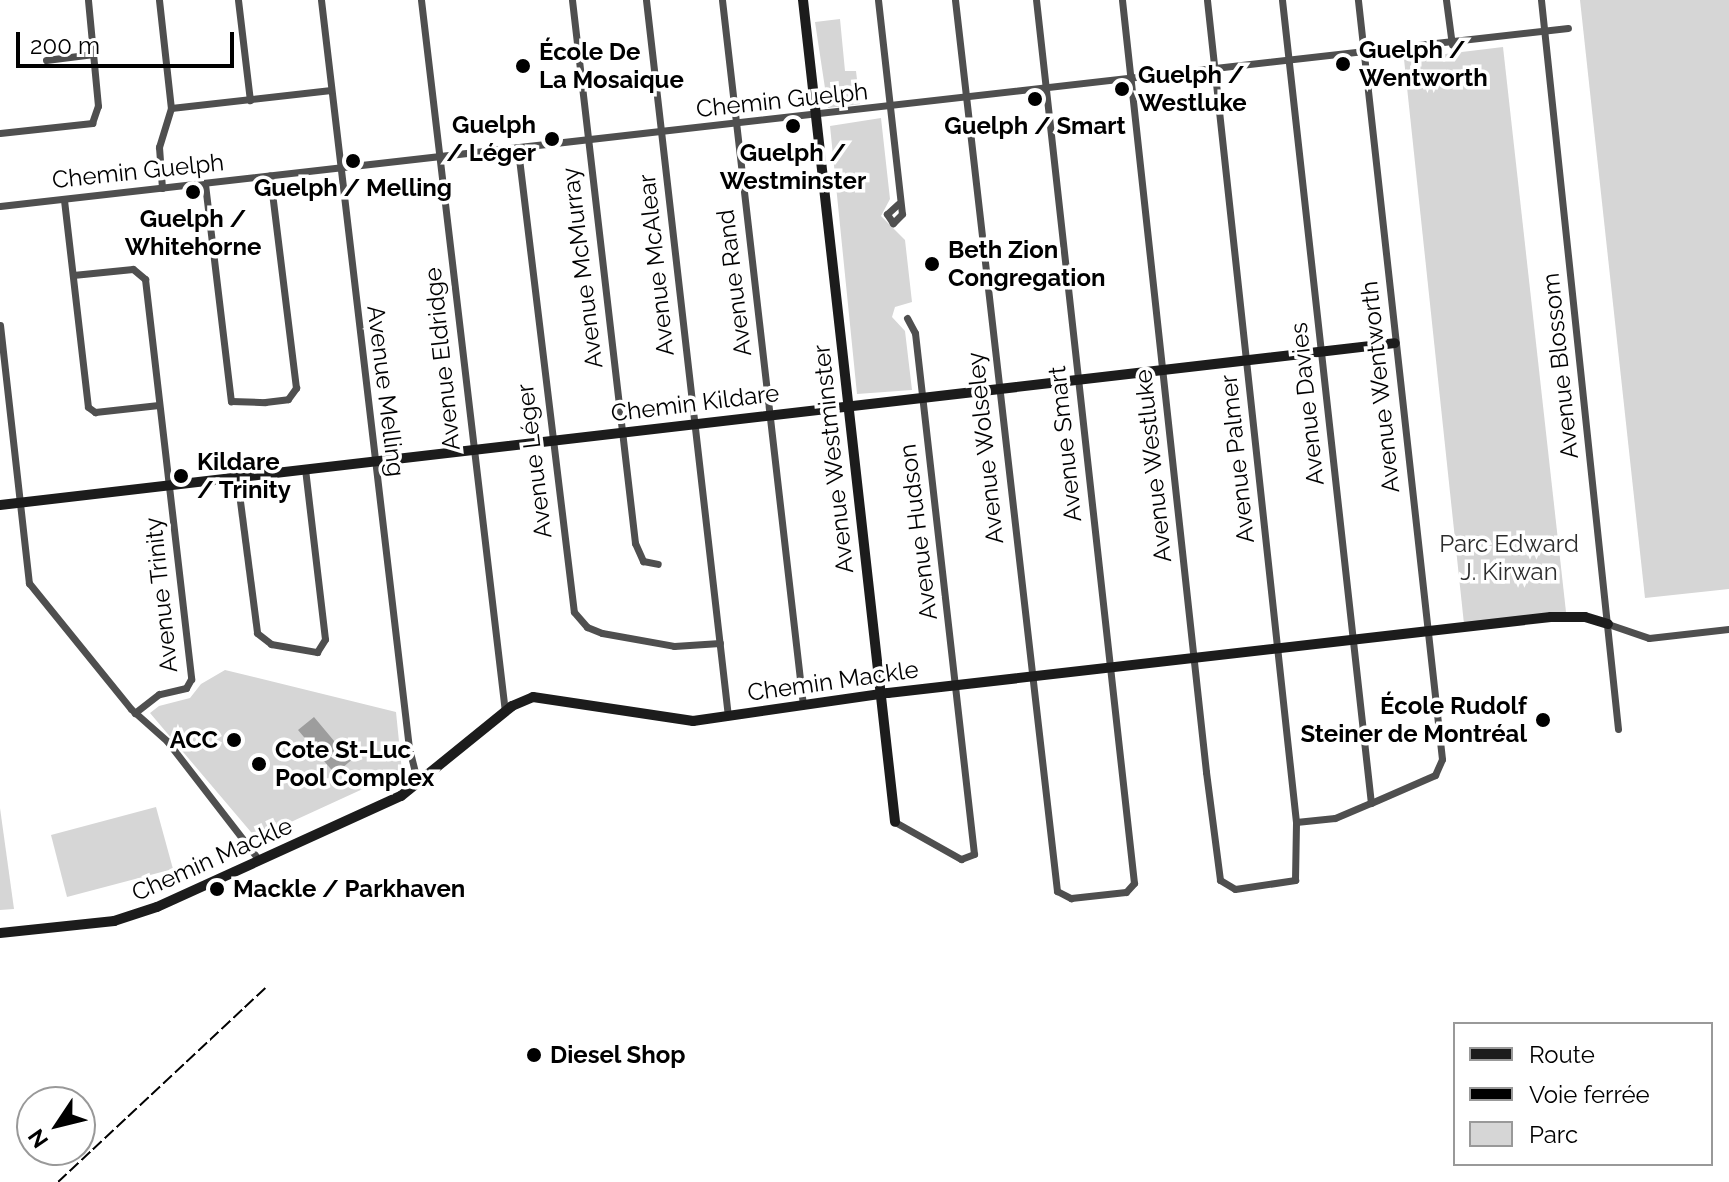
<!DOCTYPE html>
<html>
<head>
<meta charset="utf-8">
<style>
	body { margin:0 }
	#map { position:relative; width:1729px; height:1182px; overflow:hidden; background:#fff; font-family:Raleway,sans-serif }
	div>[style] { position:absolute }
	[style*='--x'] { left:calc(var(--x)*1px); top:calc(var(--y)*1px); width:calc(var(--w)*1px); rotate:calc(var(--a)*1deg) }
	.green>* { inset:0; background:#d6d6d6 }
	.water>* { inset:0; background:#9d9d9d }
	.street>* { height:7px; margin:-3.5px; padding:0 3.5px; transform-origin:3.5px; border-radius:3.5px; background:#4f4f4f }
	.secondary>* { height:10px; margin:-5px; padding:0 5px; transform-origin:5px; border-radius:5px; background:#1c1c1c }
	.rail>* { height:2px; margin-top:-1px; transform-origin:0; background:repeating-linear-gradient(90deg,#000 0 12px,transparent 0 16px) }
	.dots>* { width:22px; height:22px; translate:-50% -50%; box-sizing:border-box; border:4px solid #fff; border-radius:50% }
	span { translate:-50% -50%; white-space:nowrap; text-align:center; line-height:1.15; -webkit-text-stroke:7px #fff; paint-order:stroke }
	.poi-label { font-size:24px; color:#000; font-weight:700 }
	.left { translate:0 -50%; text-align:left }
	.right { translate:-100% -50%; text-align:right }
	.street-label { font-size:24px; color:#000 }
	.park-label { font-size:24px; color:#2d2d2d }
	.legend { position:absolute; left:1453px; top:1022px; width:260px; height:144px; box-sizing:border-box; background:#fff; border:2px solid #999; margin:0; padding:10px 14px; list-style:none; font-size:24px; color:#000 }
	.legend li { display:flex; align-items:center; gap:16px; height:40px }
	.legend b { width:40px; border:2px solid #999 }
	.north { position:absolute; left:16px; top:1086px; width:80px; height:80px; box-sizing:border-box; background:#fff; border:2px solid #999; border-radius:50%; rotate:235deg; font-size:22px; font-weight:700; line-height:32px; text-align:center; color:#000 }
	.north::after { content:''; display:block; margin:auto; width:28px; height:36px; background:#000; clip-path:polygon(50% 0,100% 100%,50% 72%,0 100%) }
	.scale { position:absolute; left:16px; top:32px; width:218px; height:36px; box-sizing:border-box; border:4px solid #000; border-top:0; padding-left:10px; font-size:24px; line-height:28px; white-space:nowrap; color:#000; -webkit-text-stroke:6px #fff; paint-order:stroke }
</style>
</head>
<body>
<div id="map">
	<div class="green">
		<div style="clip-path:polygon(1580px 0,1729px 0,1729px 589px,1645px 598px)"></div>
		<div style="clip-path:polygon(840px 19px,845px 71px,856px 71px,860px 104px,828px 108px,815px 22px)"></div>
		<div style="clip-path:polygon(1503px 47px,1566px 612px,1464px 624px,1404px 59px)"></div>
		<div style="clip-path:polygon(881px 118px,890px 199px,881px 216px,905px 240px,912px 302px,895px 307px,892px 317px,905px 331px,912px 390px,857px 394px,830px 126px)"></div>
		<div style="clip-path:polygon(225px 670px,396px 712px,402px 771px,256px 838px,150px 713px,159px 706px,190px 698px,201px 684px)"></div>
		<div style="clip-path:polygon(156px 807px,173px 869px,67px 897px,51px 835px)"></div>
		<div style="clip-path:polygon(0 808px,14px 909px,0 910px)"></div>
	</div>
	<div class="water">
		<div style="clip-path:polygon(314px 717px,340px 748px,351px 740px,361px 752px,335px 774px,298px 730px)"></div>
	</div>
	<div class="street">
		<div style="--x:159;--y:0;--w:109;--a:83.7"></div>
		<div style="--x:171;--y:108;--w:41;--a:107.1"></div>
		<div style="--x:159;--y:147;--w:41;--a:85.8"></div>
		<div style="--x:238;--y:0;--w:101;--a:83.2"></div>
		<div style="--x:321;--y:0;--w:753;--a:83.29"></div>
		<div style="--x:409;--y:748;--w:37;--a:76"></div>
		<div style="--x:421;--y:0;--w:717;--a:83.27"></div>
		<div style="--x:572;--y:0;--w:547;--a:83.38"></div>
		<div style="--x:635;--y:543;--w:20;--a:66"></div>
		<div style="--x:643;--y:561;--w:15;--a:11"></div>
		<div style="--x:646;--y:0;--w:721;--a:83.47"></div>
		<div style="--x:722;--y:0;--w:710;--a:83.45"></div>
		<div style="--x:878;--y:0;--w:215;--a:83.6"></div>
		<div style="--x:902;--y:214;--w:13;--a:135"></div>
		<div style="--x:893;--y:223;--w:11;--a:-124"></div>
		<div style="--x:887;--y:214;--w:15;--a:-42"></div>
		<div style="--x:955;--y:0;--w:897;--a:83.47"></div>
		<div style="--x:1057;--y:891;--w:16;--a:27"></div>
		<div style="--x:1071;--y:898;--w:55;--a:-6.2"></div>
		<div style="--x:1126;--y:892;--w:12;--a:-48"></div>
		<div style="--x:1134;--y:883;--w:888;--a:-96.33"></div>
		<div style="--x:1122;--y:0;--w:777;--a:83.79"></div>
		<div style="--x:1206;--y:772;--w:109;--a:82.6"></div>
		<div style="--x:1220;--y:880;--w:17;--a:31"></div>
		<div style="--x:1235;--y:889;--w:61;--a:-8.5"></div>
		<div style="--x:1295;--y:880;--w:58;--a:-89"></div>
		<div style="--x:1296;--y:822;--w:827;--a:-96.18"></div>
		<div style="--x:1282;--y:0;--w:808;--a:83.68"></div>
		<div style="--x:1446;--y:0;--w:45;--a:82.4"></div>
		<div style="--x:1541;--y:0;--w:733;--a:83.97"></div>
		<div style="--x:46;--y:60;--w:48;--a:-7.1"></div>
		<div style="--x:171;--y:108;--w:161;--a:-6.4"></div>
		<div style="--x:0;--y:133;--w:93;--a:-6.2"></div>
		<div style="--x:92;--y:123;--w:18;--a:-71"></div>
		<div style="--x:98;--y:106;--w:106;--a:-95.4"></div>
		<div style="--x:518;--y:150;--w:465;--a:83.1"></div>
		<div style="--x:574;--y:612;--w:20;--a:49"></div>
		<div style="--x:587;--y:627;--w:16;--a:22"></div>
		<div style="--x:602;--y:633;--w:73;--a:10.2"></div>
		<div style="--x:674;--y:646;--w:46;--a:-3.7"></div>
		<div style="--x:205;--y:184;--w:219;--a:83.2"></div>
		<div style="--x:231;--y:401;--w:34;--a:2"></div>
		<div style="--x:265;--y:402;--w:23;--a:-7"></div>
		<div style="--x:288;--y:399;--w:14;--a:-54"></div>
		<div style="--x:296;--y:388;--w:214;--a:-97"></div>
		<div style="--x:64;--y:200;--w:208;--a:83.4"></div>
		<div style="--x:88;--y:407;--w:9;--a:36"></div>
		<div style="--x:95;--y:412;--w:64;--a:-6.2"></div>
		<div style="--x:0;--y:206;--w:1578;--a:-6.48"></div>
		<div style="--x:73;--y:275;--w:60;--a:-5.7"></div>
		<div style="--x:133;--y:269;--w:16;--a:40"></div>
		<div style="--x:145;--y:279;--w:403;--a:83.4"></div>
		<div style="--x:191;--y:679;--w:10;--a:119"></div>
		<div style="--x:186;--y:688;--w:28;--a:167"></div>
		<div style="--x:159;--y:694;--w:31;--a:142"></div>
		<div style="--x:0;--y:325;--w:260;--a:83.6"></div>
		<div style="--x:29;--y:583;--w:162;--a:51"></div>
		<div style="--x:131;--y:709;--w:48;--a:41.6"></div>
		<div style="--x:167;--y:741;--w:150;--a:52.3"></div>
		<div style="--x:237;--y:478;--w:156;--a:82.6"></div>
		<div style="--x:257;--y:633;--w:18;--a:38"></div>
		<div style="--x:271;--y:644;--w:47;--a:9.9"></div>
		<div style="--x:317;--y:652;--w:15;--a:-58"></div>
		<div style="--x:325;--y:639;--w:170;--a:-96.7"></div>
		<div style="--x:1608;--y:624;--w:43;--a:18.9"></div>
		<div style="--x:1649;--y:638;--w:80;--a:-6.5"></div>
		<div style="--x:895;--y:822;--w:76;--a:29.3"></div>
		<div style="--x:961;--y:859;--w:14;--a:-21"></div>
		<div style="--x:974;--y:854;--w:524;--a:-96.46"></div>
		<div style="--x:915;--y:333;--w:17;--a:-118"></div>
		<div style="--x:1296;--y:822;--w:39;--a:-6"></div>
		<div style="--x:1335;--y:818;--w:39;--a:-23"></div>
		<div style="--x:1371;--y:803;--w:70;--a:-23.6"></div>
		<div style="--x:1435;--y:775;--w:17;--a:-66"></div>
		<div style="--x:1442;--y:759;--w:764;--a:-96.32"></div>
	</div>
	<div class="secondary">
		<div style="--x:803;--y:0;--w:827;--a:83.61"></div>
		<div style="--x:0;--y:505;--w:1404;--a:-6.62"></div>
		<div style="--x:0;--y:933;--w:115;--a:-6"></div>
		<div style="--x:114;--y:921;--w:45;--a:-18"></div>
		<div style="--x:157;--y:907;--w:268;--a:-24.5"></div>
		<div style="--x:401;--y:796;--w:143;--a:-39"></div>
		<div style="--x:512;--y:706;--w:23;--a:-23"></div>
		<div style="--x:533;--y:697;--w:162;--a:8.5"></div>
		<div style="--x:693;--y:721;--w:197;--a:-8.2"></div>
		<div style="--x:888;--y:693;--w:667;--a:-6.54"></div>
		<div style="--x:1551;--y:617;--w:34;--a:0"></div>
		<div style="--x:1585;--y:617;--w:24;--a:17"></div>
	</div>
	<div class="rail">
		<div style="--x:58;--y:1182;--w:284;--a:-43.1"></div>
	</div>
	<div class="dots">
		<div style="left:1343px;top:64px;background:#000"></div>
		<div style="left:523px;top:66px;background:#000"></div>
		<div style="left:1122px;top:89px;background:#000"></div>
		<div style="left:1035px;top:99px;background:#000"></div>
		<div style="left:793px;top:126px;background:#000"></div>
		<div style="left:552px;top:139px;background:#000"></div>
		<div style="left:353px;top:161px;background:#000"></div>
		<div style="left:193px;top:192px;background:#000"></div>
		<div style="left:932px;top:264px;background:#000"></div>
		<div style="left:181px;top:476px;background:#000"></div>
		<div style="left:1543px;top:720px;background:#000"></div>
		<div style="left:234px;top:740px;background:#000"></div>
		<div style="left:259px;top:764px;background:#000"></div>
		<div style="left:217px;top:889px;background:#000"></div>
		<div style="left:534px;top:1055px;background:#000"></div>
	</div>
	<div class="poi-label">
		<span class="left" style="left:1359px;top:64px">Guelph /<br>Wentworth</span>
		<span class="left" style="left:539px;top:66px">École De<br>La Mosaique</span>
		<span class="left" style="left:1138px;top:89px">Guelph /<br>Westluke</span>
		<span class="right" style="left:536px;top:139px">Guelph<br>/ Léger</span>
		<span style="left:1035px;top:126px">Guelph / Smart</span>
		<span style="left:793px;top:167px">Guelph /<br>Westminster</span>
		<span style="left:353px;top:188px">Guelph / Melling</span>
		<span style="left:193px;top:233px">Guelph /<br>Whitehorne</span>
		<span class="left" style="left:948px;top:264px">Beth Zion<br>Congregation</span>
		<span class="left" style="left:197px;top:476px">Kildare<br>/ Trinity</span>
		<span class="right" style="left:1527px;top:720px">École Rudolf<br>Steiner de Montréal</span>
		<span class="right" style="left:218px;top:740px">ACC</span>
		<span class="left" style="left:275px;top:764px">Cote St-Luc<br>Pool Complex</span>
		<span class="left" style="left:233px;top:889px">Mackle / Parkhaven</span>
		<span class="left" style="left:550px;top:1055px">Diesel Shop</span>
	</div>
	<div class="street-label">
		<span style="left:782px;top:100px;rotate:-6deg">Chemin Guelph</span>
		<span style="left:138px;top:171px;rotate:-6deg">Chemin Guelph</span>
		<span style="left:656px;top:265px;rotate:-96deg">Avenue McAlear</span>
		<span style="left:582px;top:268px;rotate:-97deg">Avenue McMurray</span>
		<span style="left:734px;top:283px;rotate:-97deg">Avenue Rand</span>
		<span style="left:442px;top:359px;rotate:-96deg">Avenue Eldridge</span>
		<span style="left:1560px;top:366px;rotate:-96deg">Avenue Blossom</span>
		<span style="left:1380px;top:387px;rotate:-96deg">Avenue Wentworth</span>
		<span style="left:386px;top:391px;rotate:83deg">Avenue Melling</span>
		<span style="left:695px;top:403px;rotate:-7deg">Chemin Kildare</span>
		<span style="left:1307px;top:404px;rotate:-96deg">Avenue Davies</span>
		<span style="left:1065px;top:444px;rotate:-96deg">Avenue Smart</span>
		<span style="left:985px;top:448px;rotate:-96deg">Avenue Wolseley</span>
		<span style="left:833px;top:459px;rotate:-96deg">Avenue Westminster</span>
		<span style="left:1237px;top:459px;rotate:-96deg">Avenue Palmer</span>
		<span style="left:534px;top:461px;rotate:-97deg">Avenue Léger</span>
		<span style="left:1153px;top:466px;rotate:-96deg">Avenue Westluke</span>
		<span style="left:918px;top:532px;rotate:-97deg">Avenue Hudson</span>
		<span style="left:161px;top:595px;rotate:-96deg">Avenue Trinity</span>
		<span style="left:833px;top:681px;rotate:-8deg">Chemin Mackle</span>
		<span style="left:212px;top:859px;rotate:-24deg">Chemin Mackle</span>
	</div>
	<div class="park-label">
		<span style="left:1509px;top:558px">Parc Edward<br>J. Kirwan</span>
	</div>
	<ul class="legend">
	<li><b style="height:10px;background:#1c1c1c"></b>Route</li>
	<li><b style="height:10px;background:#000"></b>Voie ferrée</li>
	<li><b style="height:22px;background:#d6d6d6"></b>Parc</li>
	</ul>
	<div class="north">N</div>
	<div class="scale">200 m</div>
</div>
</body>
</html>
